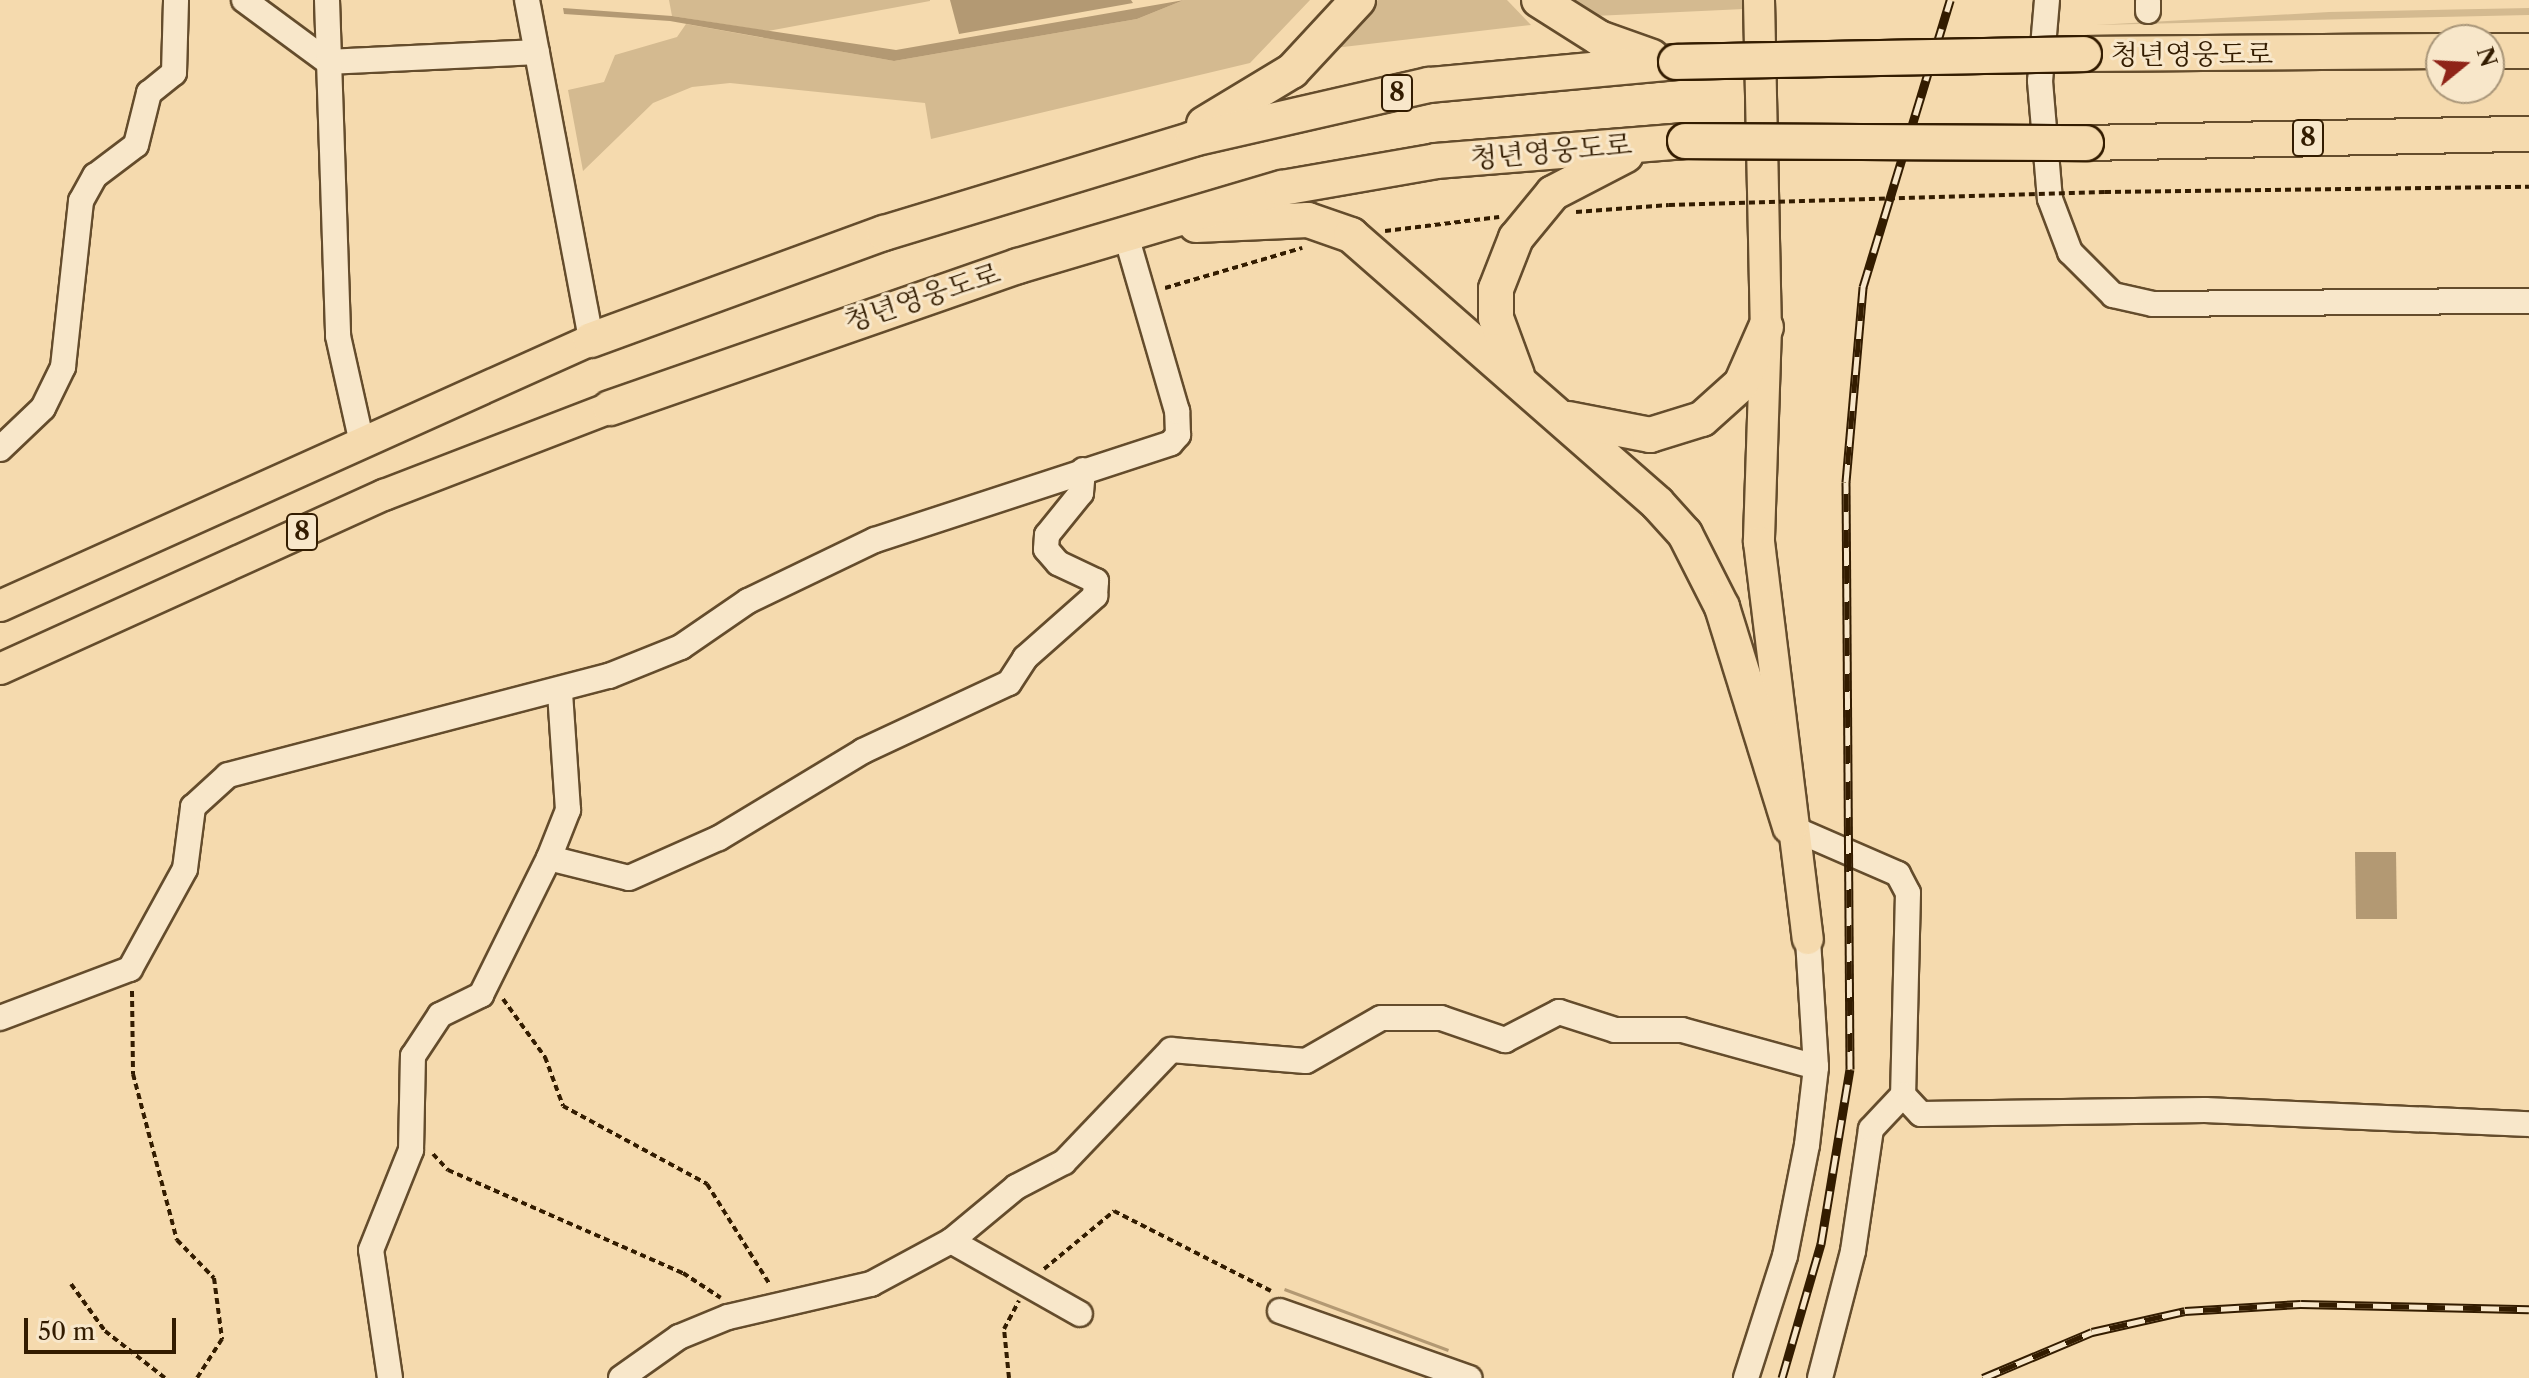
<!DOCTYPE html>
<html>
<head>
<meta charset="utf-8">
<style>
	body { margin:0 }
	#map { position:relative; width:2529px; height:1378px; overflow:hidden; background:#f5daae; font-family:"Libre Caslon Text","Noto Serif KR",serif }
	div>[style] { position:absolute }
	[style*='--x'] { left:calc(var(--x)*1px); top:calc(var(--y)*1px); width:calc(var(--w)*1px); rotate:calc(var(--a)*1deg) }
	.green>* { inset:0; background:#d4ba90 }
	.water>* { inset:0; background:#b39973 }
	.path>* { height:4px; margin-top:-2px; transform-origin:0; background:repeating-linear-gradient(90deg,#331c00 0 6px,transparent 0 10px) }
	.roads { filter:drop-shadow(2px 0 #644c2c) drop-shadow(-2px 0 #644c2c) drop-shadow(0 2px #644c2c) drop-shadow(0 -2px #644c2c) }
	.minor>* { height:24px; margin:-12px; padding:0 12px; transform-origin:12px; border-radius:12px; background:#f8e7ca }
	.major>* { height:30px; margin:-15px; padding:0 15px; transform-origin:15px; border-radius:15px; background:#f5daae }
	.highway>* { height:34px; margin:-17px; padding:0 17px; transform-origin:17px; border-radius:17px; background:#f5daae }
	.rail>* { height:9px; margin-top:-4.5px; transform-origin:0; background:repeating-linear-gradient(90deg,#f8e7ca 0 18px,#331c00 0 36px); box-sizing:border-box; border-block:2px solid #331c00 }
	.path-bridge>* { height:4px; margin-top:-2px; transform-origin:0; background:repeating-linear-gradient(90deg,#331c00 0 6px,transparent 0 10px) }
	.bridges { filter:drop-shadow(2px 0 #331c00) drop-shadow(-2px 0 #331c00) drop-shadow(0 2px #331c00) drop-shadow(0 -2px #331c00) }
	.highway-bridge>* { height:34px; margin:-17px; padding:0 17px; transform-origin:17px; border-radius:17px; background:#f5daae }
	span { translate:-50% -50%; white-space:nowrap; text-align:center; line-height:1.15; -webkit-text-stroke:6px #f8e7ca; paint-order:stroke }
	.shield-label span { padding:2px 6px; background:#f8e7ca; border:2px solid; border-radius:6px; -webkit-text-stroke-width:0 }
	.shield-label { font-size:26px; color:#331c00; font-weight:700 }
	.street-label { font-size:28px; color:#331c00 }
	.north { position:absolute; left:2425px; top:24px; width:80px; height:80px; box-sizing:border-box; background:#f8e7ca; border:2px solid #a99679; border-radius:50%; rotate:72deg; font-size:22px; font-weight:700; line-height:32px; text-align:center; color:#331c00 }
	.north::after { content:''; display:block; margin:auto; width:28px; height:36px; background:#8f2418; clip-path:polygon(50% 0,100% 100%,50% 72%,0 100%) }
	.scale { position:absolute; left:24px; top:1318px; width:152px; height:36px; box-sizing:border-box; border:4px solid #331c00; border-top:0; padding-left:10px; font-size:24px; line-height:28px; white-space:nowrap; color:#331c00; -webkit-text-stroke:6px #f8e7ca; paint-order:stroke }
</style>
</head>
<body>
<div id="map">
	<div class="green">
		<div style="clip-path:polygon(669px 0,930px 0,930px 1px,768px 31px,672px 16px)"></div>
		<div style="clip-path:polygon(1184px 0,1310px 0,1250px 63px,931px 139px,925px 103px,730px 83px,692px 87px,653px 103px,583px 171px,568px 90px,604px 82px,615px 55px,677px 37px,686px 24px,894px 61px,1137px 19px)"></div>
		<div style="clip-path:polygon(1378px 0,1507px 0,1531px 25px,1326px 49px)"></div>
		<div style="clip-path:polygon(1549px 0,1744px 0,1744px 9px,1573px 17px)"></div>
		<div style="clip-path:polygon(2529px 8px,2529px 15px,2096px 25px,2329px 12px)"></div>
	</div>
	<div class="water">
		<div style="clip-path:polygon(950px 0,1131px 0,1133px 3px,959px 34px)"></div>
		<div style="clip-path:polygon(1184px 0,1137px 19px,894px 61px,670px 21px,564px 14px,563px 8px,672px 16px,896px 50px)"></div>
		<div style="clip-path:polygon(2355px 852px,2396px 852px,2397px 919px,2356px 919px)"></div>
		<div style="clip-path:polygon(1285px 1288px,1449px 1349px,1448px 1352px,1284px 1291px)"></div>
	</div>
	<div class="path">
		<div style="--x:2105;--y:192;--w:424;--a:-0.7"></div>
		<div style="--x:1576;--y:212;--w:93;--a:-4.3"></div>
		<div style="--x:1385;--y:231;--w:115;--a:-7"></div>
		<div style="--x:1165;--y:288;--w:143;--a:-16.3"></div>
		<div style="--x:132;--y:991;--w:83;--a:89.3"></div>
		<div style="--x:133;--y:1074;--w:172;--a:75.2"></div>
		<div style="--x:177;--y:1240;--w:53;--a:45.8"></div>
		<div style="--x:214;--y:1278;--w:62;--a:82.5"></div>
		<div style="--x:222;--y:1339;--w:46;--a:122.7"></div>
		<div style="--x:503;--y:999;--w:72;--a:54.1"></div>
		<div style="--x:545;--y:1057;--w:52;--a:69.8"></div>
		<div style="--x:563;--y:1106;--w:164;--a:28.4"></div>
		<div style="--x:707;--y:1184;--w:119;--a:58"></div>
		<div style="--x:433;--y:1154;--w:22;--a:47"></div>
		<div style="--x:448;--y:1170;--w:257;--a:23.7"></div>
		<div style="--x:683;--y:1273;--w:45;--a:33.3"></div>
		<div style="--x:1044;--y:1269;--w:91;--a:-39.6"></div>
		<div style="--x:1114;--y:1211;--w:176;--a:27"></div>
		<div style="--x:71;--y:1284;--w:58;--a:54.1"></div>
		<div style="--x:105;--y:1331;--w:76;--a:38.1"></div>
		<div style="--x:1009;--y:1378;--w:49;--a:-95.8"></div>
		<div style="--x:1004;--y:1329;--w:32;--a:-62"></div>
	</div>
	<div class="roads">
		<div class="minor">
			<div style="--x:244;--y:0;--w:104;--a:36.4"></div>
			<div style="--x:328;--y:62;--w:209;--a:-2.7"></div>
			<div style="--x:327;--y:0;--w:336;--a:88.1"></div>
			<div style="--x:338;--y:336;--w:106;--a:77.4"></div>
			<div style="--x:527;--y:0;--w:346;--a:79.3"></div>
			<div style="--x:2047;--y:0;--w:81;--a:94.9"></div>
			<div style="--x:2040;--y:81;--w:118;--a:85.2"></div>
			<div style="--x:2050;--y:199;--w:57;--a:69.3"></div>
			<div style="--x:2070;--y:252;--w:61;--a:45"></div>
			<div style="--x:2113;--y:295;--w:41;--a:12.7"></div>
			<div style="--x:2153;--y:304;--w:376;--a:-0.5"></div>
			<div style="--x:2148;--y:1;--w:10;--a:90"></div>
			<div style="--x:0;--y:449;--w:59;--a:-43.6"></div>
			<div style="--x:43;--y:408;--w:46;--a:-64"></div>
			<div style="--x:63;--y:367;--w:167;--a:-83.8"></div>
			<div style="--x:81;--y:201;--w:29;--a:-61"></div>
			<div style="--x:95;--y:176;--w:51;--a:-37.1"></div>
			<div style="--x:136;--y:145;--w:54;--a:-76"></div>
			<div style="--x:149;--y:93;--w:32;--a:-39"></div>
			<div style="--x:174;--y:73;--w:73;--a:-88.4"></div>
			<div style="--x:1790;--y:827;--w:118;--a:23.5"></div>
			<div style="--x:1898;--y:874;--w:21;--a:62"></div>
			<div style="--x:1908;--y:893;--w:202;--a:91.4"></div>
			<div style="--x:1903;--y:1095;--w:26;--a:47"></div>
			<div style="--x:1921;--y:1114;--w:284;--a:-0.8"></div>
			<div style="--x:2205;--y:1110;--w:324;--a:2.5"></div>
			<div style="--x:549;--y:858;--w:82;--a:14"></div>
			<div style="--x:629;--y:878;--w:98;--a:-24"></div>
			<div style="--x:719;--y:838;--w:168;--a:-31.1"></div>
			<div style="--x:863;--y:751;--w:161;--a:-25"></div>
			<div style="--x:1009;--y:683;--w:30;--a:-57"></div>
			<div style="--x:1025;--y:658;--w:94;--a:-41.5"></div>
			<div style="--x:1095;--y:596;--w:15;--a:-86"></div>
			<div style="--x:1096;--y:581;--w:42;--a:-154.7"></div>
			<div style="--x:1058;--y:563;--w:18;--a:-131"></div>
			<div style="--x:1046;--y:549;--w:14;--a:-86"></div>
			<div style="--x:1047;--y:535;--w:54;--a:-51"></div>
			<div style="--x:1081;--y:493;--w:23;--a:-85"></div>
			<div style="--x:0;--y:1018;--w:139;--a:-20.7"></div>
			<div style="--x:130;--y:969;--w:114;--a:-61.2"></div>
			<div style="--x:185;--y:869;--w:63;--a:-82.6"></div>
			<div style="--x:193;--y:807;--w:47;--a:-42.4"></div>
			<div style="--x:228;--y:775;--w:394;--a:-14.6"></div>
			<div style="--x:609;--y:676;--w:78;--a:-21.9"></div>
			<div style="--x:681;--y:647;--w:81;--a:-34.5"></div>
			<div style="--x:748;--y:601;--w:141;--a:-25.7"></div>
			<div style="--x:875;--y:540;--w:311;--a:-18.1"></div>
			<div style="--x:1171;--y:443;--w:11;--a:-49"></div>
			<div style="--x:1178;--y:435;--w:24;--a:-92"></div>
			<div style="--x:1177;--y:411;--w:186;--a:-106.2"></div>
			<div style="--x:951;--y:1241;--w:148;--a:29.5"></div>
			<div style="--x:1280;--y:1311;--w:201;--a:19.5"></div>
			<div style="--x:390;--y:1378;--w:129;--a:-98.4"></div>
			<div style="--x:371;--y:1250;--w:108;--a:-68.2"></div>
			<div style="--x:411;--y:1150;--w:94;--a:-88.8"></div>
			<div style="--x:413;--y:1056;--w:49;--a:-56.6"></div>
			<div style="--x:440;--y:1015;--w:46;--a:-26"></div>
			<div style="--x:481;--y:995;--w:153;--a:-63.6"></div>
			<div style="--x:549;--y:858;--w:52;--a:-68.4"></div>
			<div style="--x:568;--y:810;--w:118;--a:-93.9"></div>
			<div style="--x:621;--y:1378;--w:71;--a:-35.3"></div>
			<div style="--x:679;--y:1337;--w:53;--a:-22.2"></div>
			<div style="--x:728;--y:1317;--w:147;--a:-13"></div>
			<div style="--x:871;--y:1284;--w:91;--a:-28.3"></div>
			<div style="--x:951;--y:1241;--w:85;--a:-39.7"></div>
			<div style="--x:1016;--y:1187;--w:54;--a:-27.5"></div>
			<div style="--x:1064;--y:1162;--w:155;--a:-46.3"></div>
			<div style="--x:1171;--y:1050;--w:135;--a:4.7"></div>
			<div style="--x:1306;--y:1061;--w:86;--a:-29.8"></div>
			<div style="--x:1381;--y:1018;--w:60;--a:0"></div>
			<div style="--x:1441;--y:1018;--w:68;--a:19"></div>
			<div style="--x:1505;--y:1040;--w:61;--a:-27.4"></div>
			<div style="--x:1559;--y:1012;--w:59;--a:17.8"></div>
			<div style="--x:1615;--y:1030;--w:67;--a:0"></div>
			<div style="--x:1682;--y:1030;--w:139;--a:15.4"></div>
			<div style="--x:1746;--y:1378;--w:128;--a:-72.3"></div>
			<div style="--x:1785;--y:1256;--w:113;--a:-78.8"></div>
			<div style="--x:1807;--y:1145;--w:79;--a:-83.4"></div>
			<div style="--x:1816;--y:1067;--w:128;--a:-93.6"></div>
			<div style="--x:1820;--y:1378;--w:131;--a:-75.4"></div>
			<div style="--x:1853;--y:1251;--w:123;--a:-81.6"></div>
			<div style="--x:1871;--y:1129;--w:47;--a:-46.7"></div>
		</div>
		<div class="major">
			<div style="--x:1759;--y:0;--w:327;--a:88.8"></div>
			<div style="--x:1766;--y:327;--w:215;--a:91.9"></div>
			<div style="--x:1759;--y:542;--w:400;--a:83"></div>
			<div style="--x:0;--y:606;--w:648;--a:-24.23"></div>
			<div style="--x:0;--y:669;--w:422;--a:-24.4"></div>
			<div style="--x:384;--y:495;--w:242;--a:-21.1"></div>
		</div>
		<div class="highway">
			<div style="--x:1539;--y:0;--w:71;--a:32.3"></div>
			<div style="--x:1599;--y:38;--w:56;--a:19.7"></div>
			<div style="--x:2489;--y:51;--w:40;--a:0"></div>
			<div style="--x:2084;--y:54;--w:357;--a:-0.5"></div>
			<div style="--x:1204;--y:124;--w:103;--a:-31.1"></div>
			<div style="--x:1292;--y:71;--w:97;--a:-47.1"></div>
			<div style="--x:2086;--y:143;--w:443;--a:-1.2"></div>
			<div style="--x:1196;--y:225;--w:112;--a:-2.6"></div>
			<div style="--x:1308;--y:220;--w:46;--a:19.2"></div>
			<div style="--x:1351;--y:235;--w:407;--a:41.2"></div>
			<div style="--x:1657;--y:503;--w:42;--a:47.9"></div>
			<div style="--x:1685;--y:534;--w:82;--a:63.1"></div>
			<div style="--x:1722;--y:607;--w:230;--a:72.8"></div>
			<div style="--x:591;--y:340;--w:312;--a:-20.1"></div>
			<div style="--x:884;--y:233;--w:323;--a:-16.9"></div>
			<div style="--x:1193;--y:139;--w:242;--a:-12.9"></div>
			<div style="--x:1429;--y:85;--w:248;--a:-5.3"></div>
			<div style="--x:1517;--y:375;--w:61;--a:-110.2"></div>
			<div style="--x:1496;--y:318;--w:29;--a:-90"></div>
			<div style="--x:1496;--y:289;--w:55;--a:-68.6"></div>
			<div style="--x:1516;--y:238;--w:58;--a:-50.6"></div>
			<div style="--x:1553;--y:193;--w:82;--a:-27.5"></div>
			<div style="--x:610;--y:408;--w:432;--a:-19.2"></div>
			<div style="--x:1018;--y:266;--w:275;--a:-16.5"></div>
			<div style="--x:1282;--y:188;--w:156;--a:-9.9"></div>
			<div style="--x:1436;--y:161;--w:250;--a:-4.6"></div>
			<div style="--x:1568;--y:419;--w:84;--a:11"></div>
			<div style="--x:1650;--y:435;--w:54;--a:-17.1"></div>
			<div style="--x:1702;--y:419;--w:52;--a:-41.9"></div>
			<div style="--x:1741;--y:384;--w:62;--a:-66.3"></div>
		</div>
	</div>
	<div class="rail">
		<div style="--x:1782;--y:1378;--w:140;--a:-73.8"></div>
		<div style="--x:1821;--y:1244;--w:177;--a:-80.6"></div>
		<div style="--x:1850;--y:1069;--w:587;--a:-90.39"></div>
		<div style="--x:1846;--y:482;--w:196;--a:-85"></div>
		<div style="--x:1863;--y:287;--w:300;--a:-73.1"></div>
		<div style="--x:1983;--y:1378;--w:118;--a:-22.9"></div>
		<div style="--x:2092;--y:1332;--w:95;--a:-12.7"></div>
		<div style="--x:2185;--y:1311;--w:116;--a:-3.5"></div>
		<div style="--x:2301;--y:1304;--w:228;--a:1.3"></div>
	</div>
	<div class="path-bridge">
		<div style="--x:1669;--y:205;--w:436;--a:-1.7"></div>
	</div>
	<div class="bridges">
		<div class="highway-bridge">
			<div style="--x:1676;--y:62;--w:408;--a:-1.1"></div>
			<div style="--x:1685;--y:141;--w:401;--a:0.3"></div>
		</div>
	</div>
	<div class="shield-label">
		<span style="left:1397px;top:93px">8</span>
		<span style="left:2308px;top:138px">8</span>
		<span style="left:302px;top:532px">8</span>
	</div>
	<div class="street-label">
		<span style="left:2192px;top:54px">청년영웅도로</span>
		<span style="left:1551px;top:151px;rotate:-5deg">청년영웅도로</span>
		<span style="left:922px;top:297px;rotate:-18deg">청년영웅도로</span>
	</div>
	<div class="north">N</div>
	<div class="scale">50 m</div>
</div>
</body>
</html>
